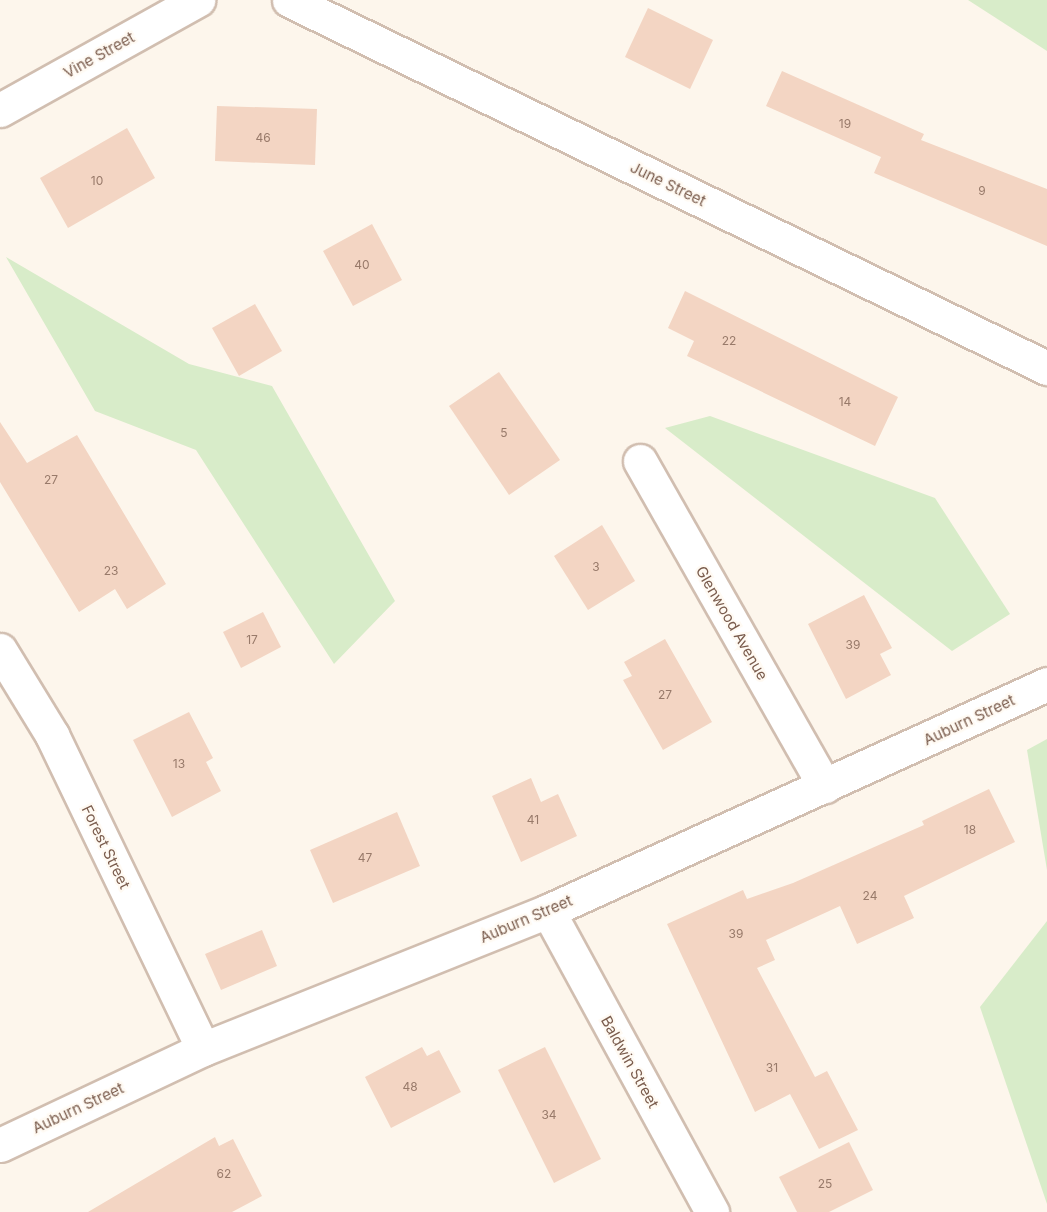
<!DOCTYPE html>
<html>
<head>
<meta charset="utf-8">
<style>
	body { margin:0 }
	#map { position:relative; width:1047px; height:1212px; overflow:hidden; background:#fdf6ec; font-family:Inter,sans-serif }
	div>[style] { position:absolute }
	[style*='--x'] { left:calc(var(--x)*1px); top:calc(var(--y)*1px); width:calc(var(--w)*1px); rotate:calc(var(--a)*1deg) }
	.green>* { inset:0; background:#d8ecc9 }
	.building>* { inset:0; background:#f3d5c3 }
	.roads { filter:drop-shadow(2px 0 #d1beb0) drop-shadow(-2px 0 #d1beb0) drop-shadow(0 2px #d1beb0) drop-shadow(0 -2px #d1beb0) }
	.minor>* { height:33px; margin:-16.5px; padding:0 16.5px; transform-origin:16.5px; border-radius:16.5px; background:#fff }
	span { translate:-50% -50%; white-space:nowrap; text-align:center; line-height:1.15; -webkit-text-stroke:4.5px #fffaf3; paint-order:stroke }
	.number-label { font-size:12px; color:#987a6a }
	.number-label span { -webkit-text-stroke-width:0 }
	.street-label { font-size:15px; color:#7a5c4d }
</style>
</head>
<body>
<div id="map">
	<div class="green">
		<div style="clip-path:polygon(968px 0,1047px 0,1047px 51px)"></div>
		<div style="clip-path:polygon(6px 257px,189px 364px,272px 386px,395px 601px,334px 664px,196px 450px,95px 411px)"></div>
		<div style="clip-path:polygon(710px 416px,935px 498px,1010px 614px,952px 651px,665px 428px)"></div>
		<div style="clip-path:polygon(1047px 739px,1047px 870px,1027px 750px)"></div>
		<div style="clip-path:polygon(1047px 921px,1047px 1204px,980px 1007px)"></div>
	</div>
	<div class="building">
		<div style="clip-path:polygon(648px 8px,713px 40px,690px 89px,625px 57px)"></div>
		<div style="clip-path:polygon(782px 71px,924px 134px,921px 140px,1047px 189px,1047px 246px,874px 173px,881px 157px,766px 106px)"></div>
		<div style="clip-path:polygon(217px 106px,317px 109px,315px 165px,215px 161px)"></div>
		<div style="clip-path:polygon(127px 128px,155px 178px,68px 228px,40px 178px)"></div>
		<div style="clip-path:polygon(372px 224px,402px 280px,353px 306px,323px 251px)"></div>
		<div style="clip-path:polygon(685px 291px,898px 397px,875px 446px,687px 356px,694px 341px,668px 328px)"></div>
		<div style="clip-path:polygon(255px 304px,282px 351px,239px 376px,212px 328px)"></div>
		<div style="clip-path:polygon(499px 372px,560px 460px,509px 495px,449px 406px)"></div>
		<div style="clip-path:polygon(0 422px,27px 463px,77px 435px,166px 584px,127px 609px,115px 589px,79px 612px,0 482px)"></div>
		<div style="clip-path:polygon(602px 525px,635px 581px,588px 610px,554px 556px)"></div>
		<div style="clip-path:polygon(864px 595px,892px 648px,880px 654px,891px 675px,846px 699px,808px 624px)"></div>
		<div style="clip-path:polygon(263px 612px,281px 647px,241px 668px,223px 632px)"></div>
		<div style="clip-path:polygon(665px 639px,712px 722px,663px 750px,623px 680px,632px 676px,624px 662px)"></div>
		<div style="clip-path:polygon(189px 712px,213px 758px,206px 762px,221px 791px,172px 817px,133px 740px)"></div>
		<div style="clip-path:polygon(531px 778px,541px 802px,558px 794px,577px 836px,521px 862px,492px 796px)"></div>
		<div style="clip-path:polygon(989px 789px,1015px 842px,904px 896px,914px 918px,857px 944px,840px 906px,766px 940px,775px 960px,757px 968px,815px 1077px,827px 1071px,858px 1130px,819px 1149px,790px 1094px,755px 1112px,667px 924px,743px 890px,747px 899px,793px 883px,924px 825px,922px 821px)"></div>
		<div style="clip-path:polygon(397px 812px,420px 866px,333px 903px,310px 850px)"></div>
		<div style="clip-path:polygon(262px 930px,277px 966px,221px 990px,205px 954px)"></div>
		<div style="clip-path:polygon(422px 1047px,427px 1056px,439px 1050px,461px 1092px,391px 1128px,365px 1077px)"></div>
		<div style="clip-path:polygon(545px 1047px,601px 1159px,554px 1183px,498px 1070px)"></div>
		<div style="clip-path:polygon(215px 1137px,219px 1146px,233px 1139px,262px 1196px,232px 1212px,88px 1212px)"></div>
		<div style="clip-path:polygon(849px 1142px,873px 1190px,829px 1212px,797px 1212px,779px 1177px)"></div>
	</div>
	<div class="roads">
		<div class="minor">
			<div style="--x:289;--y:0;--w:843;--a:25.9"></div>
			<div style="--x:0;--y:110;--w:227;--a:-29.1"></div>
			<div style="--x:640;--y:461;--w:374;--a:60.4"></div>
			<div style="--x:0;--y:650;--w:100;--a:58.5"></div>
			<div style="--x:52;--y:735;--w:348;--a:64.3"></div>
			<div style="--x:548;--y:911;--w:343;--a:61.4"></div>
			<div style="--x:0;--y:1145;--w:225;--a:-25.3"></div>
			<div style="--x:203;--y:1049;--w:372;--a:-21.8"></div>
			<div style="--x:548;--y:911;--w:548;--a:-24.46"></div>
		</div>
	</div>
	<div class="number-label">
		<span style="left:845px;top:124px">19</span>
		<span style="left:263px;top:138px">46</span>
		<span style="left:97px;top:181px">10</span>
		<span style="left:982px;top:191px">9</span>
		<span style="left:362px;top:265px">40</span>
		<span style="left:729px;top:341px">22</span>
		<span style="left:845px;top:402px">14</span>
		<span style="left:504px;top:433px">5</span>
		<span style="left:51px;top:480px">27</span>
		<span style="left:596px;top:567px">3</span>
		<span style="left:111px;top:571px">23</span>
		<span style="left:252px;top:640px">17</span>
		<span style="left:853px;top:645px">39</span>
		<span style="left:665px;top:695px">27</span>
		<span style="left:179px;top:764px">13</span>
		<span style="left:533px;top:820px">41</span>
		<span style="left:970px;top:830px">18</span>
		<span style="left:365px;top:858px">47</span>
		<span style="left:870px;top:896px">24</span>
		<span style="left:736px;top:934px">39</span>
		<span style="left:772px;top:1068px">31</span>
		<span style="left:410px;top:1087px">48</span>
		<span style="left:549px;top:1115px">34</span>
		<span style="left:224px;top:1174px">62</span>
		<span style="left:825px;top:1184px">25</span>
	</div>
	<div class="street-label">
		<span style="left:99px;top:55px;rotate:-29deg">Vine Street</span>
		<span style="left:668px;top:184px;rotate:26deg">June Street</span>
		<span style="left:732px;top:623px;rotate:60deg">Glenwood Avenue</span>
		<span style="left:969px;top:720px;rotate:-25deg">Auburn Street</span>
		<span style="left:106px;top:847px;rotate:64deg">Forest Street</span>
		<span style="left:526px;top:919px;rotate:-23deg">Auburn Street</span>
		<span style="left:630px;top:1062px;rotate:61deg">Baldwin Street</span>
		<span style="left:78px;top:1108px;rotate:-25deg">Auburn Street</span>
	</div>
</div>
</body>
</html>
